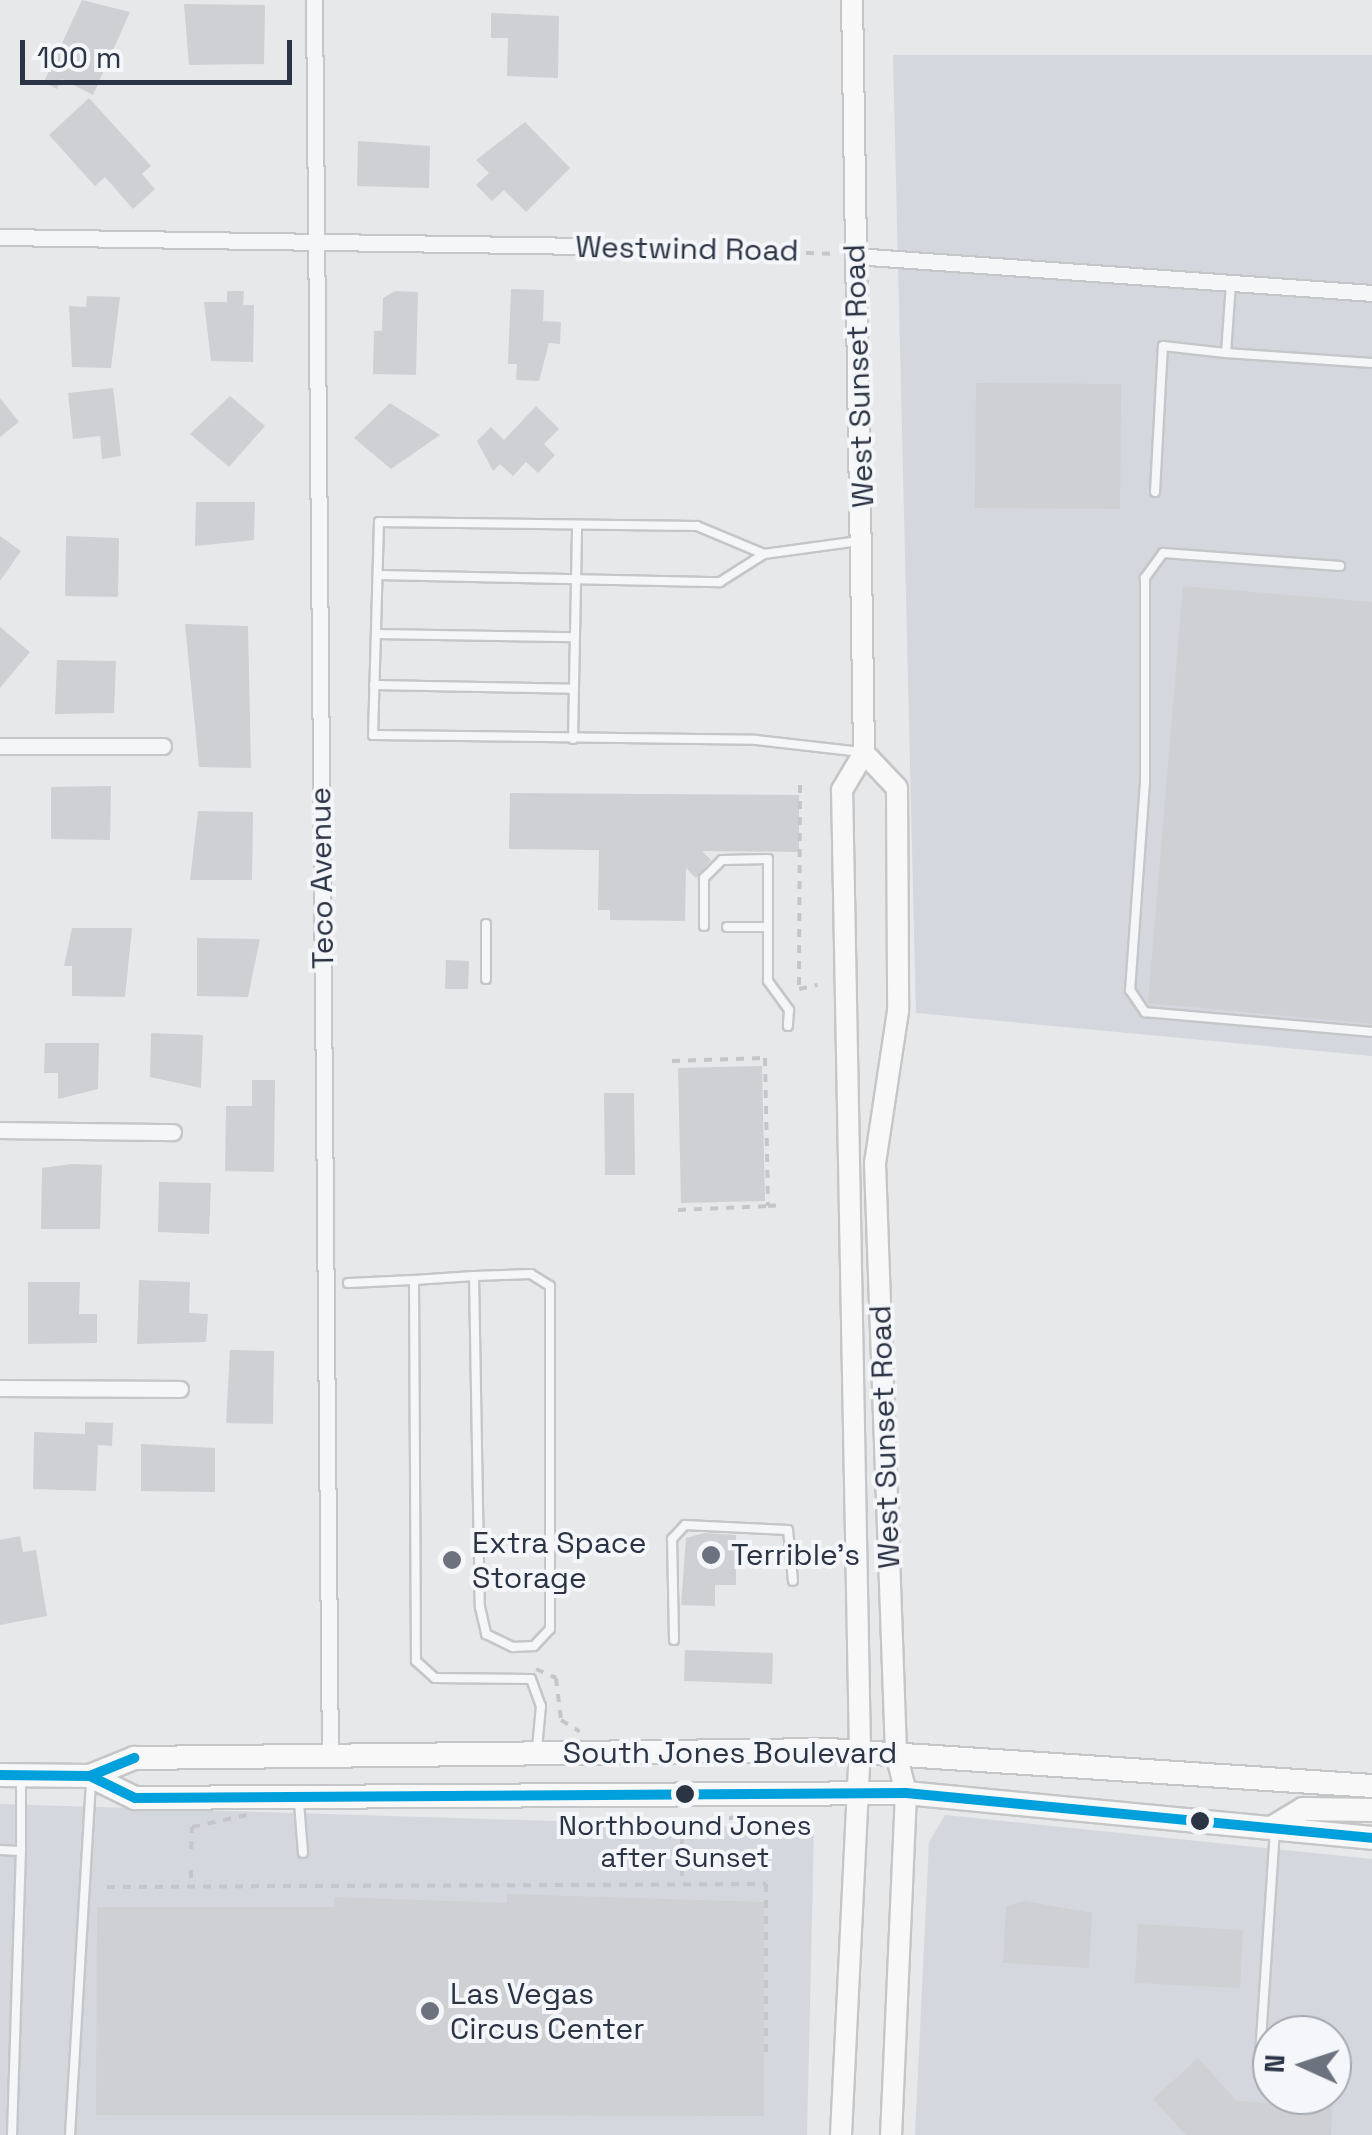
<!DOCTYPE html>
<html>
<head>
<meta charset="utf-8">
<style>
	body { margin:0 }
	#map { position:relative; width:1372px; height:2135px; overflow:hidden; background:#e6e8ea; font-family:"Space Grotesk",sans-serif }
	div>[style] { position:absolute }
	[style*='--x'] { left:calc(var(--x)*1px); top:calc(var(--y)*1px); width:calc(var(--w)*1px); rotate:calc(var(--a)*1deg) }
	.built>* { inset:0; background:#d4d7dd }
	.building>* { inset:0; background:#ced0d3 }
	.path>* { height:4px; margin-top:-2px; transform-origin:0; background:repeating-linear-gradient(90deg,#c5c6ca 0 8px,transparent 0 16px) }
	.roads { filter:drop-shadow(2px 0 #c4c6c8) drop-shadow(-2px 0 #c4c6c8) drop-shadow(0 2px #c4c6c8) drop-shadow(0 -2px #c4c6c8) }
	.lane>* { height:8px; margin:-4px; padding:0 4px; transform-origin:4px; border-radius:4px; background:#f5f6f7 }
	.street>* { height:15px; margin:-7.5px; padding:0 7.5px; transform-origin:7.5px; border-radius:7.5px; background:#f5f6f7 }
	.secondary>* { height:20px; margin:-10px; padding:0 10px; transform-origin:10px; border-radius:10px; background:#f8f8f8 }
	.primary>* { height:22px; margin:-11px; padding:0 11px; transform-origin:11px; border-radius:11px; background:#f8f8f8 }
	.bus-1>* { height:10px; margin:-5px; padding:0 5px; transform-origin:5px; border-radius:5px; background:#00a0dc }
	.dots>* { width:28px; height:28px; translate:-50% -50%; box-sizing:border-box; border:5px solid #f4f6f9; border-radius:50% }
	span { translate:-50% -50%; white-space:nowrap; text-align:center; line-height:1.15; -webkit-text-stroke:8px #f4f6f9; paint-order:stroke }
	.bus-label { font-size:28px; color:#2b3445 }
	.street-label { font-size:30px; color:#2b3445 }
	.poi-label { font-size:30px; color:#2b3445 }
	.left { translate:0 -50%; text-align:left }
	.north { position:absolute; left:1252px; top:2015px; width:100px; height:100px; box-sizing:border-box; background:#f4f6f9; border:2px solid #a4a8b1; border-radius:50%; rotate:273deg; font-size:28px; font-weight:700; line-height:40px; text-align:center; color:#2b3445 }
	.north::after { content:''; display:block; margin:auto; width:35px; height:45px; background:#6c737f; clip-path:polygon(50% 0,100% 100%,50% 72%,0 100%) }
	.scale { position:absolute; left:20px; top:40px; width:272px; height:45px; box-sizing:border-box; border:5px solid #2b3445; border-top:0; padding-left:12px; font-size:30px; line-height:35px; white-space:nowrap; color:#2b3445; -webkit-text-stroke:8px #f4f6f9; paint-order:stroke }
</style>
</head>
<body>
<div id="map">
	<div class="built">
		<div style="clip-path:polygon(893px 55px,1372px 55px,1372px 1056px,916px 1013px)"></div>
		<div style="clip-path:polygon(0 1804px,814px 1829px,807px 2135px,0 2135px)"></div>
		<div style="clip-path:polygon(evenodd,945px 1815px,1372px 1859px,1372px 2135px,915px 2135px,929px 1842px,945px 1815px,1272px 2035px,1332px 2035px,1332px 2095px,1272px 2095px,1272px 2035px)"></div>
	</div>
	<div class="building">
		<div style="clip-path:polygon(82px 0,130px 12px,93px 95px,62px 79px,57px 89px,44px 82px)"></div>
		<div style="clip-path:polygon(184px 4px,265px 5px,264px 64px,189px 65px)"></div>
		<div style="clip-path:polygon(491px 13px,559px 16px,558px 78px,507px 76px,508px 38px,491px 38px)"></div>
		<div style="clip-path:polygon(89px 98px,151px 166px,142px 174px,155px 189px,133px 209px,105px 177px,95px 186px,49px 135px)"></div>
		<div style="clip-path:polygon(525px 122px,570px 168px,526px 212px,504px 190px,492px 201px,476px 185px,489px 173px,476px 160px)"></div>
		<div style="clip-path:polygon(358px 141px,430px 146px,429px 188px,357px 186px)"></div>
		<div style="clip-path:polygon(511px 289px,544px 290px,543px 321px,561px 322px,560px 344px,549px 343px,539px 381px,516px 380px,517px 364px,508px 364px)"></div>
		<div style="clip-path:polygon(227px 291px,244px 291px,243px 305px,254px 305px,253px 362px,211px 361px,204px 302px,227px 302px)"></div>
		<div style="clip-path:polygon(395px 291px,418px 292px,416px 375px,373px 374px,374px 331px,382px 331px,383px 298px)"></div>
		<div style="clip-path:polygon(87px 296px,120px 297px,111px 368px,72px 367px,69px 306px,86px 307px)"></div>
		<div style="clip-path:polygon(976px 383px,1121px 384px,1120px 509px,975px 508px)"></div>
		<div style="clip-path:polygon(113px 388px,121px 456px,102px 459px,100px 436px,73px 439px,68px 393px)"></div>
		<div style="clip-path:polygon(230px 396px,265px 426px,229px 467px,190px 434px)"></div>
		<div style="clip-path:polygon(0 398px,19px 422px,0 437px)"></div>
		<div style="clip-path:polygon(390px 403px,440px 435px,391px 469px,354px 438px)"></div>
		<div style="clip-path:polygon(536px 406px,559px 429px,544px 444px,555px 455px,538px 473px,526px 462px,513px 476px,500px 464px,493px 471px,477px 441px,491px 427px,504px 440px)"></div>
		<div style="clip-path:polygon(196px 502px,255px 502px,254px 540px,195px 546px)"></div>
		<div style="clip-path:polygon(0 536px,21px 551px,0 581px)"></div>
		<div style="clip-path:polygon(66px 536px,119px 538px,118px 597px,65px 596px)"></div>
		<div style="clip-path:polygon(1183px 586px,1372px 602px,1372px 1024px,1148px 1003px)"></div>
		<div style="clip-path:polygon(185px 624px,248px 626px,251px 768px,199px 767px)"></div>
		<div style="clip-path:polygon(0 627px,30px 652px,0 688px)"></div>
		<div style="clip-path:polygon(57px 660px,116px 661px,114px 713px,55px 714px)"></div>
		<div style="clip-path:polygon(111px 786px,110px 840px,51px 839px,51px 787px)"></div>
		<div style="clip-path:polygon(510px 793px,799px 795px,799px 852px,702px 851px,711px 860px,696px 878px,686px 868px,685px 921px,610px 920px,610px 910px,598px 910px,599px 850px,509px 849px)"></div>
		<div style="clip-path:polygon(198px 811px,253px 812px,252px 880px,190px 880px)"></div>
		<div style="clip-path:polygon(72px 928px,132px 928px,125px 997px,72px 996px,72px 966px,64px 966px)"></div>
		<div style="clip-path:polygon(197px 938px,260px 939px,248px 997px,197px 996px)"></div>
		<div style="clip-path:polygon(446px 960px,469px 961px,468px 989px,445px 989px)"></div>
		<div style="clip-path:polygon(151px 1033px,203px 1035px,201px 1088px,150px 1077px)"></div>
		<div style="clip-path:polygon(45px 1043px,99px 1043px,98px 1089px,58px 1099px,58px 1073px,44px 1073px)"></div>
		<div style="clip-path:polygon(762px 1066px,765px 1201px,681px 1203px,678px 1068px)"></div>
		<div style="clip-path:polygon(252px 1080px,275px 1080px,274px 1172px,225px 1171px,226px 1106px,252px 1106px)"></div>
		<div style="clip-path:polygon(604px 1093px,634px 1093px,635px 1175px,605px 1175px)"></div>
		<div style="clip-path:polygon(72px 1164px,102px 1165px,100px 1229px,41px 1229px,42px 1168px)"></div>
		<div style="clip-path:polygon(159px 1182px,211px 1183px,209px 1234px,158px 1232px)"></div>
		<div style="clip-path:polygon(139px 1280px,190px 1282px,189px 1313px,208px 1314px,206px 1342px,137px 1344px)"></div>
		<div style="clip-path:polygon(28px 1282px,80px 1282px,79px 1314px,97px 1314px,97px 1343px,28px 1344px)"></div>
		<div style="clip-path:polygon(230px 1350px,274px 1351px,273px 1424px,226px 1423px)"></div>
		<div style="clip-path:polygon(85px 1422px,113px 1423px,112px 1446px,98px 1445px,96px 1491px,33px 1489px,34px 1432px,85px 1434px)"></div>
		<div style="clip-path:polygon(141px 1444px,215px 1448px,215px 1492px,141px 1491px)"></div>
		<div style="clip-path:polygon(704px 1533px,736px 1535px,736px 1585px,715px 1585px,715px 1606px,681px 1605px,686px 1538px)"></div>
		<div style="clip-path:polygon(20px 1536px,23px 1552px,36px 1550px,47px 1616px,0 1625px,0 1540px)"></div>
		<div style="clip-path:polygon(685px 1650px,773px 1653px,772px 1684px,684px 1681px)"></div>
		<div style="clip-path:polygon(507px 1894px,764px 1902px,764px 2116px,96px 2115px,97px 1907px,334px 1907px,334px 1897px,507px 1903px)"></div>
		<div style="clip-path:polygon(1025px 1901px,1092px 1913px,1089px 1968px,1003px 1963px,1006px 1906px)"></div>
		<div style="clip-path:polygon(1138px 1924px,1243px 1930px,1240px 1988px,1135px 1983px)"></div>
		<div style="clip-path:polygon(1198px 2058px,1237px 2101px,1332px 2107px,1331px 2135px,1186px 2135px,1153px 2099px)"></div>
	</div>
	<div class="path">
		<div style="--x:598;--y:246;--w:240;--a:1.9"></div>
		<div style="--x:800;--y:785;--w:204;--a:90.3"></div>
		<div style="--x:799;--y:989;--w:19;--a:-12"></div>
		<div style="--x:672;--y:1061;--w:93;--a:-1.8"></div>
		<div style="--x:765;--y:1058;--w:148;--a:88.8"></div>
		<div style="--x:768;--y:1206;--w:15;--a:-4"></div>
		<div style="--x:678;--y:1210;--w:90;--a:-2.5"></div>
		<div style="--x:536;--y:1669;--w:22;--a:24"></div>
		<div style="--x:556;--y:1678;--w:42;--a:83.2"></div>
		<div style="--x:561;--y:1720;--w:22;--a:32"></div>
		<div style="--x:682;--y:1846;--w:19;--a:-90"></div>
		<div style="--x:682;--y:1827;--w:61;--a:-10.4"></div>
		<div style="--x:191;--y:1849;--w:22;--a:-87"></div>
		<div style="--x:192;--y:1827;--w:56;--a:-12.3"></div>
		<div style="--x:682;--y:1868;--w:15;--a:90"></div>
		<div style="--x:191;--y:1870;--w:16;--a:90"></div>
		<div style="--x:107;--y:1887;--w:659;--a:-0.26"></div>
		<div style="--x:766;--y:1884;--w:168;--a:90"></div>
	</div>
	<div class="roads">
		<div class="lane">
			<div style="--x:1226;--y:353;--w:146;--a:3.9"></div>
			<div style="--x:1155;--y:492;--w:146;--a:-86.9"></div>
			<div style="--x:1163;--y:346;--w:63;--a:6.3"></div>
			<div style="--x:1226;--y:353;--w:70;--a:-85.9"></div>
			<div style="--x:859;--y:541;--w:96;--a:172.2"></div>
			<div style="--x:764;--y:554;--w:73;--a:-157.3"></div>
			<div style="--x:697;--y:526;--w:318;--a:-179.3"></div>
			<div style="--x:379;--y:522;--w:213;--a:91.6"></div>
			<div style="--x:373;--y:735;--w:383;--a:0.7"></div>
			<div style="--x:756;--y:740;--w:106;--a:6.5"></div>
			<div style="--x:1340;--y:566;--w:177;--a:-175.8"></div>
			<div style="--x:1163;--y:553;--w:31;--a:126"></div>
			<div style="--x:1145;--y:578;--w:204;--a:90"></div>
			<div style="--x:1145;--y:782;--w:209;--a:94.1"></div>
			<div style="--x:1130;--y:990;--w:27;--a:56"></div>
			<div style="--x:1145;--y:1012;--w:228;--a:5"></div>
			<div style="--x:378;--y:575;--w:342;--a:1.2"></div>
			<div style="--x:720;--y:582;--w:52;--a:-32.5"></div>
			<div style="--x:376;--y:634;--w:199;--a:0.9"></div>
			<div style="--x:374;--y:685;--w:200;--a:1.1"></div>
			<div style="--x:573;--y:739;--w:214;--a:-88.9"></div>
			<div style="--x:704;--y:926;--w:48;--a:-90"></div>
			<div style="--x:704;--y:878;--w:25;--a:-45"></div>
			<div style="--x:722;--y:860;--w:46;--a:-1.2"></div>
			<div style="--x:768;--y:859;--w:122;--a:90"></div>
			<div style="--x:768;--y:981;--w:36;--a:54"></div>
			<div style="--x:789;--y:1010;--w:16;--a:94"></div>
			<div style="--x:727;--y:927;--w:40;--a:0"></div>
			<div style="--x:486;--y:979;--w:55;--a:-90"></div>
			<div style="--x:474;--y:1276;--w:331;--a:89"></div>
			<div style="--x:480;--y:1607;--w:28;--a:77"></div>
			<div style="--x:486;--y:1634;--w:30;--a:26"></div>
			<div style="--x:513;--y:1647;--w:21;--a:-3"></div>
			<div style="--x:534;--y:1646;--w:23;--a:-47"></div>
			<div style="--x:550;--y:1629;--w:343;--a:-90"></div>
			<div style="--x:550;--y:1286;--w:22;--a:-148"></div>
			<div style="--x:531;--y:1274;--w:57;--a:178"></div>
			<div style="--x:474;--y:1276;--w:60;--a:176.2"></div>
			<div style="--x:414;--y:1280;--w:381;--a:89.7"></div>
			<div style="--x:416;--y:1661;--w:25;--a:42"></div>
			<div style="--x:435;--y:1678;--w:96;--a:0.6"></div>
			<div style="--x:531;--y:1679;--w:29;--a:70"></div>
			<div style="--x:541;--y:1706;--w:42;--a:95.4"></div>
			<div style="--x:348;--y:1283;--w:66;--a:-2.6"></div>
			<div style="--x:674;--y:1640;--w:101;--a:-91.1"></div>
			<div style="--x:672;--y:1539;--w:19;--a:-47"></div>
			<div style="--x:685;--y:1525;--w:103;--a:2.8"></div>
			<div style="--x:788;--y:1530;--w:51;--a:84.4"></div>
			<div style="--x:299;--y:1803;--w:50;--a:85.4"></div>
			<div style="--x:0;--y:1850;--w:21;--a:3"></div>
			<div style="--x:21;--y:1851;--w:71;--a:-90"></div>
			<div style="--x:1260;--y:2055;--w:225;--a:-86.2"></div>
			<div style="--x:12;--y:2135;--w:284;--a:-88.2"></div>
			<div style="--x:70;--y:2135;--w:356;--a:-86.6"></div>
		</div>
		<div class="street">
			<div style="--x:314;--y:0;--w:1755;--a:89.48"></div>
			<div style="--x:0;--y:237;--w:583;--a:0.88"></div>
			<div style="--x:855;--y:256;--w:518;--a:4.09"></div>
			<div style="--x:0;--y:746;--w:163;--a:0"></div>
			<div style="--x:0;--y:1130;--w:173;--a:0.7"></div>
			<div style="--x:0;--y:1388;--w:180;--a:0.3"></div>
		</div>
		<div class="secondary">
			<div style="--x:864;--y:753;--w:48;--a:46.7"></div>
			<div style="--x:897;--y:788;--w:223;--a:89.7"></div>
			<div style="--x:898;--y:1011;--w:154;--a:98.6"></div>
			<div style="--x:875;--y:1163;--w:590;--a:87.96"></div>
			<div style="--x:896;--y:1753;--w:41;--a:76"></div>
			<div style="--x:906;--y:1793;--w:342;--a:92.5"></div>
			<div style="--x:841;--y:2135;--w:385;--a:-87.2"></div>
			<div style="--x:860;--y:1750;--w:960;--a:-91.07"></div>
			<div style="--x:842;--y:790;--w:43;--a:-59.3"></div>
			<div style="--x:864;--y:753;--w:753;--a:-90.91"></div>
		</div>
		<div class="primary">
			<div style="--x:0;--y:1775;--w:90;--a:0.6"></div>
			<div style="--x:90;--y:1776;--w:48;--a:-22.2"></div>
			<div style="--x:134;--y:1758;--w:695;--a:-0.66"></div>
			<div style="--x:829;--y:1750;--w:544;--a:3.79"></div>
			<div style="--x:90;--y:1776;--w:50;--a:26.1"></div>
			<div style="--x:135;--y:1798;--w:771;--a:-0.37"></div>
			<div style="--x:906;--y:1793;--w:468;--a:5.5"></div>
			<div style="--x:1275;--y:1826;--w:33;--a:-31"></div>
			<div style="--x:1303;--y:1809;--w:69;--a:0.8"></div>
		</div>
	</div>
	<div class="bus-1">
		<div style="--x:0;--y:1775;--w:90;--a:0.6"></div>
		<div style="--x:90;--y:1776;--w:48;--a:-22.2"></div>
		<div style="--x:90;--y:1776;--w:50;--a:26.1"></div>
		<div style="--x:135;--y:1798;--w:771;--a:-0.37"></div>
		<div style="--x:906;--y:1793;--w:468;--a:5.5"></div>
	</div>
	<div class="dots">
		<div style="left:711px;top:1555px;background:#6c737f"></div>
		<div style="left:452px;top:1560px;background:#6c737f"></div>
		<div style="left:685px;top:1794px;background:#2b3445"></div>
		<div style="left:1200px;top:1821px;background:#2b3445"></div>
		<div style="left:430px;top:2011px;background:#6c737f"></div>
	</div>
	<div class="bus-label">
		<span style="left:685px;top:1841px">Northbound Jones<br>after Sunset</span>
	</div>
	<div class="street-label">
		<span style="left:687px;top:249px;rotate:1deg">Westwind Road</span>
		<span style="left:859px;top:376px;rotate:-92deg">West Sunset Road</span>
		<span style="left:322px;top:878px;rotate:-91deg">Teco Avenue</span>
		<span style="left:885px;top:1437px;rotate:-92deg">West Sunset Road</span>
		<span style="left:730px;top:1753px">South Jones Boulevard</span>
	</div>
	<div class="poi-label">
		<span class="left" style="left:472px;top:1560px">Extra Space<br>Storage</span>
		<span class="left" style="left:731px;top:1555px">Terrible's</span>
		<span class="left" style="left:450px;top:2011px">Las Vegas<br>Circus Center</span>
	</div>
	<div class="north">N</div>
	<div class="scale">100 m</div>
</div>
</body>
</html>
